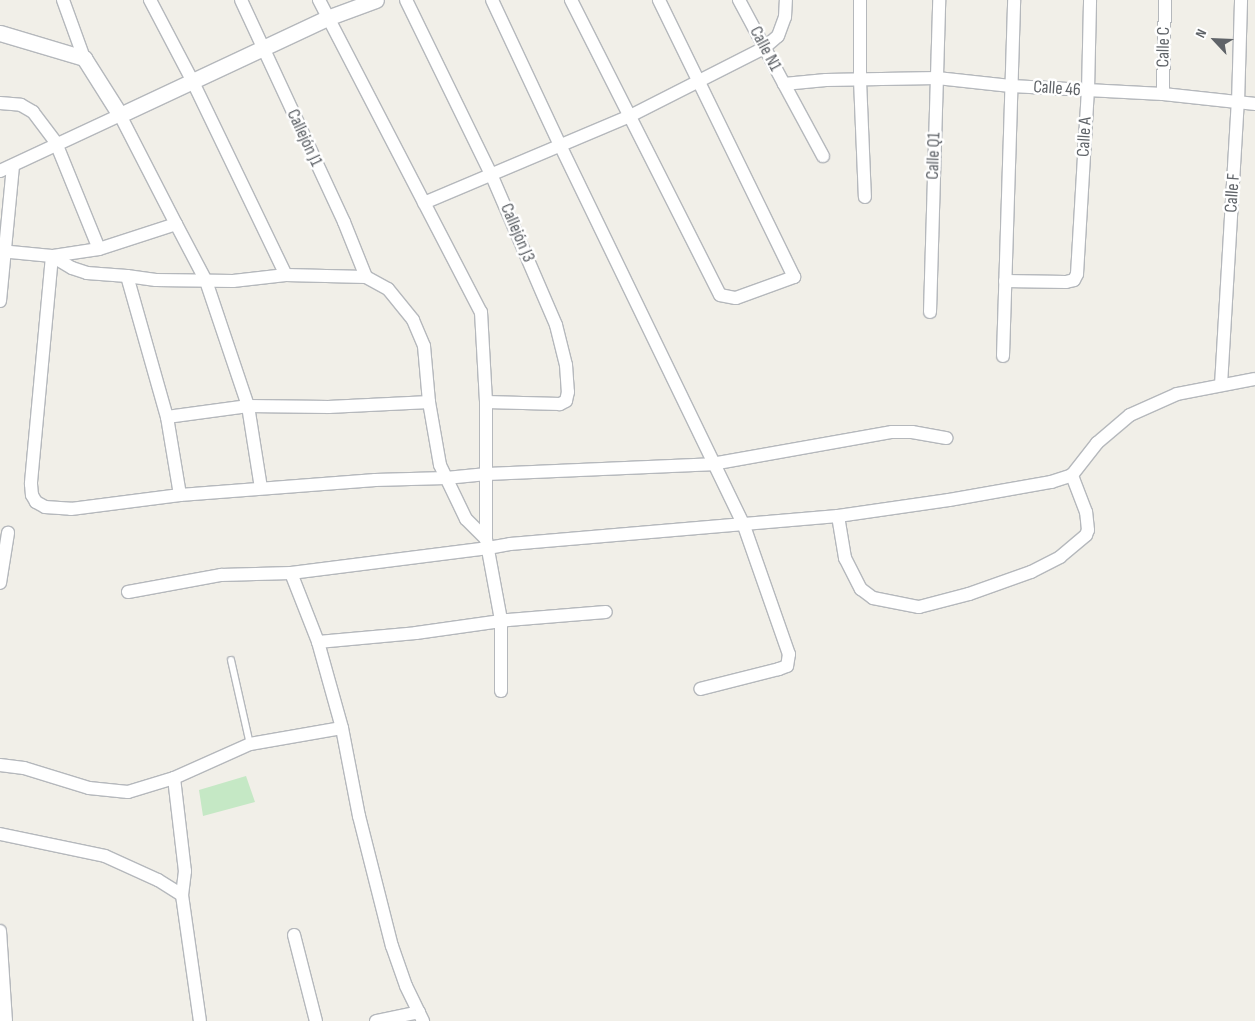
<!DOCTYPE html>
<html>
<head>
<meta charset="utf-8">
<style>
	body { margin:0 }
	#map { position:relative; width:1255px; height:1021px; overflow:hidden; background:#f1efe8; font-family:"Sofia Sans Condensed",sans-serif }
	div>[style] { position:absolute }
	[style*='--x'] { left:calc(var(--x)*1px); top:calc(var(--y)*1px); width:calc(var(--w)*1px); rotate:calc(var(--a)*1deg) }
	.green>* { inset:0; background:#c5e8c5 }
	.roads { filter:drop-shadow(1px 0 #b5b8bc) drop-shadow(-1px 0 #b5b8bc) drop-shadow(0 1px #b5b8bc) drop-shadow(0 -1px #b5b8bc) }
	.service>* { height:6px; margin:-3px; padding:0 3px; transform-origin:3px; border-radius:3px; background:#fff }
	.minor>* { height:12px; margin:-6px; padding:0 6px; transform-origin:6px; border-radius:6px; background:#fff }
	.tertiary>* { height:15px; margin:-7.5px; padding:0 7.5px; transform-origin:7.5px; border-radius:7.5px; background:#fff }
	span { translate:-50% -50%; white-space:nowrap; text-align:center; line-height:1.15; -webkit-text-stroke:5px #fff; paint-order:stroke }
	.street-label { font-size:18px; color:#5f6368 }
	.north { position:absolute; left:1190px; top:15px; width:50px; height:50px; -webkit-text-stroke:4px #fff; paint-order:stroke; rotate:295deg; font-size:14px; font-weight:700; line-height:20px; text-align:center; color:#5f6368 }
	.north::after { content:''; display:block; margin:auto; width:18px; height:22px; background:#5f6368; clip-path:polygon(50% 0,100% 100%,50% 72%,0 100%) }
</style>
</head>
<body>
<div id="map">
	<div class="green">
		<div style="clip-path:polygon(246px 776px,255px 802px,203px 816px,199px 790px)"></div>
	</div>
	<div class="roads">
		<div class="service">
			<div style="--x:231;--y:660;--w:86;--a:77.3"></div>
		</div>
		<div class="minor">
			<div style="--x:63;--y:0;--w:62;--a:70.1"></div>
			<div style="--x:150;--y:0;--w:90;--a:62.3"></div>
			<div style="--x:192;--y:80;--w:216;--a:64.3"></div>
			<div style="--x:241;--y:0;--w:245;--a:65.1"></div>
			<div style="--x:344;--y:222;--w:59;--a:68.2"></div>
			<div style="--x:319;--y:0;--w:352;--a:62.6"></div>
			<div style="--x:481;--y:312;--w:90;--a:86.8"></div>
			<div style="--x:486;--y:402;--w:137;--a:90"></div>
			<div style="--x:486;--y:539;--w:82;--a:79.5"></div>
			<div style="--x:501;--y:620;--w:71;--a:90"></div>
			<div style="--x:406;--y:0;--w:194;--a:64"></div>
			<div style="--x:491;--y:174;--w:164;--a:66.7"></div>
			<div style="--x:556;--y:325;--w:41;--a:76"></div>
			<div style="--x:566;--y:365;--w:27;--a:86"></div>
			<div style="--x:568;--y:392;--w:9;--a:103"></div>
			<div style="--x:566;--y:401;--w:7;--a:153"></div>
			<div style="--x:560;--y:404;--w:74;--a:-178.5"></div>
			<div style="--x:492;--y:0;--w:160;--a:64.9"></div>
			<div style="--x:560;--y:145;--w:420;--a:64.2"></div>
			<div style="--x:743;--y:523;--w:139;--a:70.7"></div>
			<div style="--x:789;--y:654;--w:12;--a:99"></div>
			<div style="--x:787;--y:666;--w:9;--a:159"></div>
			<div style="--x:779;--y:669;--w:81;--a:165.8"></div>
			<div style="--x:571;--y:0;--w:330;--a:63.2"></div>
			<div style="--x:720;--y:295;--w:16;--a:11"></div>
			<div style="--x:736;--y:298;--w:62;--a:-19.9"></div>
			<div style="--x:794;--y:277;--w:308;--a:-116"></div>
			<div style="--x:739;--y:0;--w:95;--a:61.8"></div>
			<div style="--x:784;--y:84;--w:42;--a:-5.4"></div>
			<div style="--x:826;--y:80;--w:111;--a:-1"></div>
			<div style="--x:937;--y:78;--w:74;--a:6.2"></div>
			<div style="--x:1011;--y:86;--w:152;--a:3"></div>
			<div style="--x:1163;--y:94;--w:93;--a:6.2"></div>
			<div style="--x:860;--y:0;--w:80;--a:90"></div>
			<div style="--x:860;--y:80;--w:117;--a:87.6"></div>
			<div style="--x:784;--y:84;--w:82;--a:61.6"></div>
			<div style="--x:1163;--y:94;--w:94;--a:-88.8"></div>
			<div style="--x:0;--y:103;--w:21;--a:5"></div>
			<div style="--x:21;--y:105;--w:14;--a:30"></div>
			<div style="--x:33;--y:112;--w:39;--a:53"></div>
			<div style="--x:56;--y:143;--w:114;--a:67.9"></div>
			<div style="--x:0;--y:171;--w:132;--a:-25"></div>
			<div style="--x:120;--y:115;--w:123;--a:62.8"></div>
			<div style="--x:176;--y:224;--w:81;--a:162"></div>
			<div style="--x:99;--y:249;--w:48;--a:171.5"></div>
			<div style="--x:52;--y:256;--w:229;--a:95.3"></div>
			<div style="--x:31;--y:484;--w:11;--a:85"></div>
			<div style="--x:32;--y:495;--w:8;--a:60"></div>
			<div style="--x:36;--y:502;--w:10;--a:29"></div>
			<div style="--x:45;--y:507;--w:26;--a:4"></div>
			<div style="--x:71;--y:509;--w:110;--a:-7.3"></div>
			<div style="--x:180;--y:495;--w:196;--a:-4.4"></div>
			<div style="--x:375;--y:480;--w:71;--a:-1.6"></div>
			<div style="--x:446;--y:478;--w:41;--a:-5.6"></div>
			<div style="--x:487;--y:474;--w:225;--a:-2.5"></div>
			<div style="--x:712;--y:464;--w:183;--a:-10.1"></div>
			<div style="--x:892;--y:432;--w:20;--a:0"></div>
			<div style="--x:912;--y:432;--w:35;--a:10"></div>
			<div style="--x:424;--y:203;--w:224;--a:-22.9"></div>
			<div style="--x:630;--y:116;--w:150;--a:-26.9"></div>
			<div style="--x:764;--y:48;--w:18;--a:-41"></div>
			<div style="--x:778;--y:36;--w:20;--a:-70"></div>
			<div style="--x:785;--y:17;--w:17;--a:-87"></div>
			<div style="--x:176;--y:224;--w:64;--a:62.2"></div>
			<div style="--x:206;--y:281;--w:132;--a:71.4"></div>
			<div style="--x:248;--y:406;--w:83;--a:81"></div>
			<div style="--x:0;--y:251;--w:52;--a:5.5"></div>
			<div style="--x:52;--y:256;--w:23;--a:31"></div>
			<div style="--x:72;--y:268;--w:16;--a:18"></div>
			<div style="--x:87;--y:273;--w:40;--a:4.3"></div>
			<div style="--x:127;--y:276;--w:147;--a:74.2"></div>
			<div style="--x:167;--y:417;--w:79;--a:80.5"></div>
			<div style="--x:127;--y:276;--w:29;--a:8"></div>
			<div style="--x:156;--y:280;--w:77;--a:0.7"></div>
			<div style="--x:233;--y:281;--w:53;--a:-6.5"></div>
			<div style="--x:286;--y:275;--w:80;--a:1.4"></div>
			<div style="--x:366;--y:277;--w:25;--a:29"></div>
			<div style="--x:388;--y:289;--w:40;--a:51"></div>
			<div style="--x:413;--y:320;--w:28;--a:67"></div>
			<div style="--x:424;--y:346;--w:56;--a:84.9"></div>
			<div style="--x:429;--y:402;--w:64;--a:80.1"></div>
			<div style="--x:440;--y:465;--w:60;--a:64.3"></div>
			<div style="--x:466;--y:519;--w:28;--a:45"></div>
			<div style="--x:1005;--y:281;--w:61;--a:0.9"></div>
			<div style="--x:1066;--y:282;--w:8;--a:-14"></div>
			<div style="--x:1074;--y:280;--w:7;--a:-63"></div>
			<div style="--x:1077;--y:274;--w:183;--a:-86.6"></div>
			<div style="--x:1088;--y:91;--w:91;--a:-88.7"></div>
			<div style="--x:0;--y:301;--w:136;--a:-84.5"></div>
			<div style="--x:930;--y:312;--w:312;--a:-88.3"></div>
			<div style="--x:1003;--y:356;--w:356;--a:-88.2"></div>
			<div style="--x:1221;--y:385;--w:283;--a:-86.6"></div>
			<div style="--x:1238;--y:103;--w:103;--a:-88.3"></div>
			<div style="--x:167;--y:417;--w:82;--a:-7.7"></div>
			<div style="--x:248;--y:406;--w:81;--a:0.7"></div>
			<div style="--x:329;--y:407;--w:100;--a:-2.9"></div>
			<div style="--x:838;--y:516;--w:43;--a:80.5"></div>
			<div style="--x:845;--y:558;--w:35;--a:63"></div>
			<div style="--x:861;--y:589;--w:15;--a:37"></div>
			<div style="--x:873;--y:598;--w:47;--a:11.1"></div>
			<div style="--x:919;--y:607;--w:52;--a:-14.6"></div>
			<div style="--x:969;--y:594;--w:66;--a:-19.5"></div>
			<div style="--x:1031;--y:572;--w:33;--a:-27"></div>
			<div style="--x:1060;--y:557;--w:34;--a:-40"></div>
			<div style="--x:1086;--y:535;--w:5;--a:-68"></div>
			<div style="--x:1088;--y:530;--w:18;--a:-96"></div>
			<div style="--x:1086;--y:512;--w:40;--a:-111"></div>
			<div style="--x:291;--y:573;--w:74;--a:68.6"></div>
			<div style="--x:318;--y:642;--w:89;--a:74.4"></div>
			<div style="--x:342;--y:728;--w:90;--a:79.1"></div>
			<div style="--x:359;--y:816;--w:134;--a:75.8"></div>
			<div style="--x:392;--y:946;--w:42;--a:70.7"></div>
			<div style="--x:406;--y:986;--w:39;--a:64"></div>
			<div style="--x:0;--y:583;--w:51;--a:-80.9"></div>
			<div style="--x:128;--y:592;--w:95;--a:-10.4"></div>
			<div style="--x:221;--y:575;--w:70;--a:-1.6"></div>
			<div style="--x:291;--y:573;--w:199;--a:-7.2"></div>
			<div style="--x:488;--y:548;--w:22;--a:-10"></div>
			<div style="--x:510;--y:544;--w:329;--a:-4.9"></div>
			<div style="--x:838;--y:516;--w:112;--a:-8.2"></div>
			<div style="--x:949;--y:500;--w:104;--a:-10"></div>
			<div style="--x:1051;--y:482;--w:22;--a:-18"></div>
			<div style="--x:1072;--y:475;--w:41;--a:-52"></div>
			<div style="--x:1097;--y:443;--w:43;--a:-40.3"></div>
			<div style="--x:1130;--y:415;--w:51;--a:-24.1"></div>
			<div style="--x:1177;--y:394;--w:79;--a:-10.9"></div>
			<div style="--x:318;--y:642;--w:98;--a:-5.2"></div>
			<div style="--x:416;--y:633;--w:93;--a:-8"></div>
			<div style="--x:508;--y:620;--w:98;--a:-4.7"></div>
			<div style="--x:0;--y:765;--w:24;--a:7"></div>
			<div style="--x:24;--y:768;--w:68;--a:17.1"></div>
			<div style="--x:89;--y:788;--w:39;--a:6"></div>
			<div style="--x:128;--y:792;--w:48;--a:-16.9"></div>
			<div style="--x:174;--y:778;--w:83;--a:-24.1"></div>
			<div style="--x:250;--y:744;--w:93;--a:-9.9"></div>
			<div style="--x:174;--y:778;--w:94;--a:83.3"></div>
			<div style="--x:185;--y:871;--w:24;--a:97"></div>
			<div style="--x:0;--y:834;--w:107;--a:11.8"></div>
			<div style="--x:105;--y:856;--w:58;--a:24.4"></div>
			<div style="--x:158;--y:880;--w:28;--a:32"></div>
			<div style="--x:182;--y:895;--w:127;--a:81.9"></div>
			<div style="--x:0;--y:931;--w:90;--a:86.2"></div>
			<div style="--x:294;--y:935;--w:89;--a:75.7"></div>
			<div style="--x:376;--y:1021;--w:44;--a:-11.8"></div>
		</div>
		<div class="tertiary">
			<div style="--x:0;--y:33;--w:88;--a:16.6"></div>
			<div style="--x:84;--y:58;--w:67;--a:57.7"></div>
			<div style="--x:120;--y:115;--w:229;--a:-25.1"></div>
			<div style="--x:327;--y:18;--w:52;--a:-20.2"></div>
		</div>
	</div>
	<div class="street-label">
		<span style="left:1164px;top:47px;rotate:-89deg">Calle C</span>
		<span style="left:765px;top:49px;rotate:62deg">Calle N1</span>
		<span style="left:1057px;top:89px;rotate:4deg">Calle 46</span>
		<span style="left:1085px;top:137px;rotate:-87deg">Calle A</span>
		<span style="left:304px;top:138px;rotate:65deg">Callejón J1</span>
		<span style="left:934px;top:156px;rotate:-88deg">Calle Q1</span>
		<span style="left:1233px;top:193px;rotate:-86deg">Calle F</span>
		<span style="left:517px;top:233px;rotate:67deg">Callejón J3</span>
	</div>
	<div class="north">N</div>
</div>
</body>
</html>
